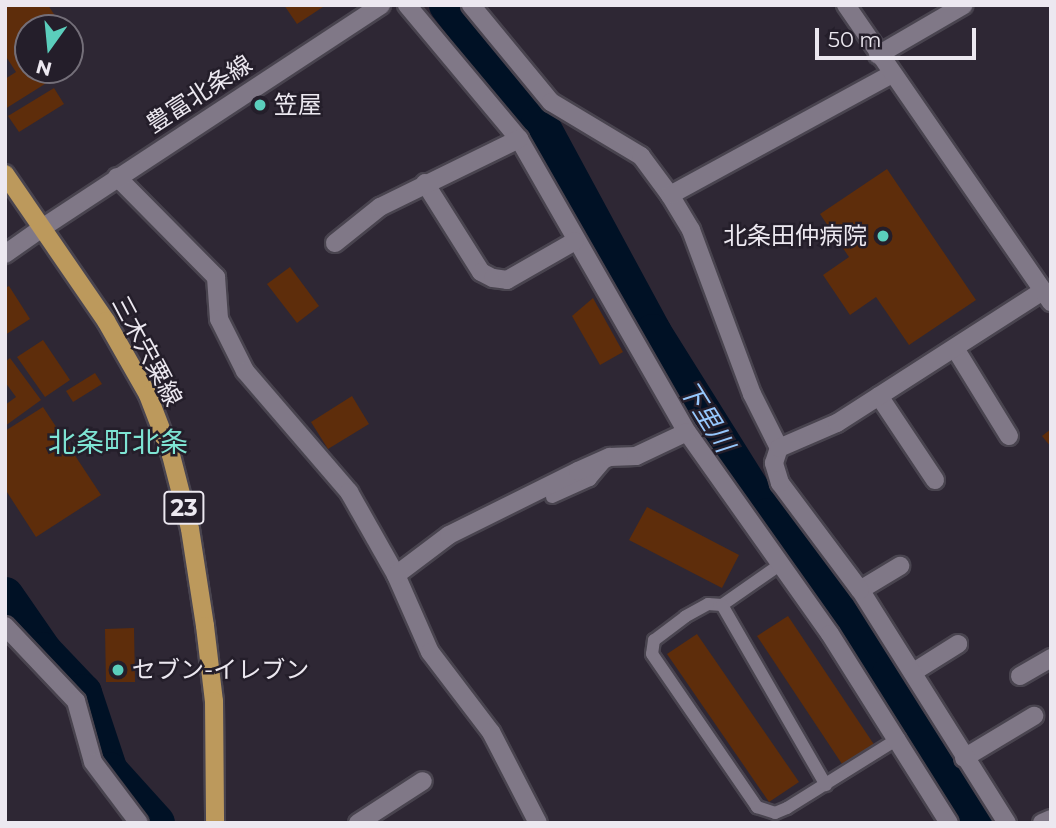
<!DOCTYPE html>
<html>
<head>
<meta charset="utf-8">
<style>
	body { margin:0 }
	#map { position:relative; width:1056px; height:828px; overflow:hidden; background:#2e2734; font-family:Montserrat,"Noto Sans JP",sans-serif }
	div>[style] { position:absolute }
	[style*='--x'] { left:calc(var(--x)*1px); top:calc(var(--y)*1px); width:calc(var(--w)*1px); rotate:calc(var(--a)*1deg) }
	.river>* { height:38px; margin:-19px; padding:0 19px; transform-origin:19px; border-radius:19px; background:#001125 }
	.building>* { inset:0; background:#5e2d0b }
	.roads { filter:drop-shadow(2px 0 #49444f) drop-shadow(-2px 0 #49444f) drop-shadow(0 2px #49444f) drop-shadow(0 -2px #49444f) }
	.service>* { height:12px; margin:-6px; padding:0 6px; transform-origin:6px; border-radius:6px; background:#807887 }
	.minor>* { height:18px; margin:-9px; padding:0 9px; transform-origin:9px; border-radius:9px; background:#807887 }
	.tertiary>* { height:18px; margin:-9px; padding:0 9px; transform-origin:9px; border-radius:9px; background:#807887 }
	.secondary>* { height:18px; margin:-9px; padding:0 9px; transform-origin:9px; border-radius:9px; background:#807887 }
	.primary>* { height:18px; margin:-9px; padding:0 9px; transform-origin:9px; border-radius:9px; background:#bc995c }
	.dots>* { width:19px; height:19px; translate:-50% -50%; box-sizing:border-box; border:4px solid #241e2a; border-radius:50% }
	span { translate:-50% -50%; white-space:nowrap; text-align:center; line-height:1.15; -webkit-text-stroke:5px #241e2a; paint-order:stroke }
	.shield-label span { padding:2px 5px; background:#241e2a; border:2px solid; border-radius:5px; -webkit-text-stroke-width:0 }
	.shield-label { font-size:23px; color:#ece8f0; font-weight:700 }
	.street-label { font-size:24px; color:#ece8f0 }
	.poi-label { font-size:24px; color:#ece8f0 }
	.left { translate:0 -50%; text-align:left }
	.right { translate:-100% -50%; text-align:right }
	.water-label { font-size:26px; color:#96c7fc; font-style:italic }
	.quarter-label { font-size:28px; color:#7ee4d3 }
	.frame { position:absolute; inset:0; border:7px solid #ece8f0; pointer-events:none }
	.north { position:absolute; left:14px; top:14px; width:70px; height:70px; box-sizing:border-box; background:#241e2a; border:2px solid #746f79; border-radius:50%; rotate:195deg; font-size:19px; font-weight:700; line-height:28px; text-align:center; color:#ece8f0 }
	.north::after { content:''; display:block; margin:auto; width:24px; height:32px; background:#5bcebc; clip-path:polygon(50% 0,100% 100%,50% 72%,0 100%) }
	.scale { position:absolute; left:815px; top:28px; width:161px; height:32px; box-sizing:border-box; border:4px solid #ece8f0; border-top:0; padding-left:9px; font-size:21px; line-height:24px; white-space:nowrap; color:#ece8f0; -webkit-text-stroke:5px #241e2a; paint-order:stroke }
</style>
</head>
<body>
<div id="map">
	<div class="river">
		<div style="--x:448;--y:5;--w:150;--a:52.3"></div>
		<div style="--x:540;--y:124;--w:238;--a:61.6"></div>
		<div style="--x:653;--y:333;--w:217;--a:58"></div>
		<div style="--x:768;--y:517;--w:199;--a:51.9"></div>
		<div style="--x:891;--y:674;--w:171;--a:60.9"></div>
		<div style="--x:5;--y:596;--w:67;--a:55.4"></div>
		<div style="--x:43;--y:651;--w:58;--a:46.4"></div>
		<div style="--x:83;--y:693;--w:82;--a:71.6"></div>
		<div style="--x:109;--y:771;--w:70;--a:47.9"></div>
	</div>
	<div class="building">
		<div style="clip-path:polygon(5px 5px,48px 5px,59px 22px,49px 28px,28px 28px,28px 70px,64px 72px,5px 109px,5px 79px,16px 72px,5px 55px)"></div>
		<div style="clip-path:polygon(284px 5px,326px 5px,297px 24px)"></div>
		<div style="clip-path:polygon(54px 88px,64px 104px,19px 132px,8px 116px)"></div>
		<div style="clip-path:polygon(887px 169px,976px 300px,909px 345px,876px 297px,850px 315px,823px 275px,849px 257px,820px 214px)"></div>
		<div style="clip-path:polygon(290px 267px,319px 306px,297px 323px,267px 284px)"></div>
		<div style="clip-path:polygon(9px 286px,30px 319px,5px 335px,5px 288px)"></div>
		<div style="clip-path:polygon(593px 298px,623px 352px,600px 365px,572px 316px)"></div>
		<div style="clip-path:polygon(43px 340px,70px 380px,45px 397px,17px 357px)"></div>
		<div style="clip-path:polygon(10px 358px,41px 400px,5px 426px,5px 405px,16px 397px,5px 382px,5px 362px)"></div>
		<div style="clip-path:polygon(95px 373px,102px 384px,73px 402px,66px 391px)"></div>
		<div style="clip-path:polygon(352px 396px,369px 424px,328px 449px,311px 422px)"></div>
		<div style="clip-path:polygon(43px 407px,101px 495px,36px 537px,5px 489px,5px 431px)"></div>
		<div style="clip-path:polygon(1051px 429px,1051px 447px,1042px 436px)"></div>
		<div style="clip-path:polygon(647px 507px,739px 555px,722px 588px,629px 540px)"></div>
		<div style="clip-path:polygon(788px 616px,875px 746px,844px 767px,757px 636px)"></div>
		<div style="clip-path:polygon(134px 628px,135px 682px,106px 682px,105px 629px)"></div>
		<div style="clip-path:polygon(697px 634px,799px 782px,769px 802px,667px 654px)"></div>
	</div>
	<div class="roads">
		<div class="service">
			<div style="--x:552;--y:497;--w:42;--a:-24.1"></div>
			<div style="--x:590;--y:480;--w:26;--a:-50"></div>
			<div style="--x:778;--y:566;--w:68;--a:145.1"></div>
			<div style="--x:722;--y:605;--w:14;--a:-176"></div>
			<div style="--x:708;--y:604;--w:26;--a:151"></div>
			<div style="--x:685;--y:617;--w:39;--a:143"></div>
			<div style="--x:654;--y:640;--w:14;--a:98"></div>
			<div style="--x:652;--y:654;--w:186;--a:55.5"></div>
			<div style="--x:757;--y:807;--w:19;--a:18"></div>
			<div style="--x:775;--y:813;--w:13;--a:-23"></div>
			<div style="--x:787;--y:808;--w:132;--a:-32"></div>
			<div style="--x:722;--y:605;--w:208;--a:60"></div>
		</div>
		<div class="minor">
			<div style="--x:407;--y:5;--w:175;--a:50.1"></div>
			<div style="--x:519;--y:139;--w:338;--a:60.2"></div>
			<div style="--x:687;--y:432;--w:247;--a:54.7"></div>
			<div style="--x:830;--y:634;--w:223;--a:57.8"></div>
			<div style="--x:471;--y:5;--w:126;--a:50.5"></div>
			<div style="--x:551;--y:102;--w:105;--a:31"></div>
			<div style="--x:641;--y:156;--w:49;--a:53.4"></div>
			<div style="--x:670;--y:195;--w:41;--a:59"></div>
			<div style="--x:691;--y:230;--w:175;--a:69.6"></div>
			<div style="--x:752;--y:394;--w:60;--a:63.4"></div>
			<div style="--x:878;--y:55;--w:99;--a:-30.2"></div>
			<div style="--x:117;--y:177;--w:141;--a:45.3"></div>
			<div style="--x:216;--y:277;--w:42;--a:85.9"></div>
			<div style="--x:219;--y:319;--w:58;--a:63.4"></div>
			<div style="--x:245;--y:371;--w:160;--a:49.3"></div>
			<div style="--x:349;--y:492;--w:95;--a:60.5"></div>
			<div style="--x:396;--y:575;--w:84;--a:66.2"></div>
			<div style="--x:430;--y:652;--w:101;--a:52.7"></div>
			<div style="--x:491;--y:732;--w:102;--a:62.7"></div>
			<div style="--x:425;--y:183;--w:105;--a:57.8"></div>
			<div style="--x:481;--y:272;--w:13;--a:27"></div>
			<div style="--x:493;--y:278;--w:14;--a:8"></div>
			<div style="--x:507;--y:280;--w:78;--a:-29.8"></div>
			<div style="--x:670;--y:195;--w:253;--a:-28.6"></div>
			<div style="--x:335;--y:243;--w:58;--a:-38.7"></div>
			<div style="--x:380;--y:207;--w:155;--a:-26.1"></div>
			<div style="--x:5;--y:254;--w:49;--a:-35"></div>
			<div style="--x:956;--y:350;--w:101;--a:58.4"></div>
			<div style="--x:879;--y:396;--w:101;--a:56.3"></div>
			<div style="--x:396;--y:575;--w:66;--a:-37"></div>
			<div style="--x:449;--y:535;--w:144;--a:-26.4"></div>
			<div style="--x:578;--y:471;--w:35;--a:-24"></div>
			<div style="--x:610;--y:457;--w:26;--a:-2"></div>
			<div style="--x:636;--y:456;--w:56;--a:-25.2"></div>
			<div style="--x:860;--y:590;--w:47;--a:-31"></div>
			<div style="--x:5;--y:626;--w:103;--a:46.6"></div>
			<div style="--x:76;--y:701;--w:63;--a:74.4"></div>
			<div style="--x:93;--y:762;--w:76;--a:53"></div>
			<div style="--x:915;--y:671;--w:51;--a:-32.1"></div>
			<div style="--x:1020;--y:676;--w:36;--a:-30"></div>
			<div style="--x:964;--y:758;--w:82;--a:-31"></div>
			<div style="--x:358;--y:823;--w:77;--a:-32.9"></div>
			<div style="--x:1007;--y:823;--w:275;--a:-122.2"></div>
			<div style="--x:860;--y:590;--w:134;--a:-126.8"></div>
			<div style="--x:780;--y:483;--w:21;--a:-107"></div>
			<div style="--x:774;--y:463;--w:16;--a:-72"></div>
			<div style="--x:779;--y:448;--w:63;--a:-23.3"></div>
			<div style="--x:837;--y:423;--w:245;--a:-32.7"></div>
		</div>
		<div class="tertiary">
			<div style="--x:846;--y:5;--w:361;--a:55.4"></div>
			<div style="--x:1042;--y:823;--w:10;--a:-24"></div>
		</div>
		<div class="secondary">
			<div style="--x:45;--y:226;--w:402;--a:-33.3"></div>
		</div>
		<div class="primary">
			<div style="--x:5;--y:174;--w:178;--a:55.5"></div>
			<div style="--x:106;--y:321;--w:85;--a:60.4"></div>
			<div style="--x:148;--y:395;--w:64;--a:69"></div>
			<div style="--x:171;--y:455;--w:76;--a:75.6"></div>
			<div style="--x:190;--y:529;--w:98;--a:81.2"></div>
			<div style="--x:205;--y:626;--w:76;--a:83.2"></div>
			<div style="--x:214;--y:701;--w:122;--a:89.5"></div>
		</div>
	</div>
	<div class="dots">
		<div style="left:260px;top:105px;background:#5bcebc"></div>
		<div style="left:883px;top:236px;background:#5bcebc"></div>
		<div style="left:118px;top:670px;background:#5bcebc"></div>
	</div>
	<div class="shield-label">
		<span style="left:184px;top:508px">23</span>
	</div>
	<div class="street-label">
		<span style="left:199px;top:94px;rotate:-33deg">豊富北条線</span>
		<span style="left:147px;top:351px;rotate:62deg">三木宍粟線</span>
	</div>
	<div class="poi-label">
		<span class="left" style="left:274px;top:105px">笠屋</span>
		<span class="right" style="left:867px;top:236px">北条田仲病院</span>
		<span class="left" style="left:132px;top:670px">セブン-イレブン</span>
	</div>
	<div class="water-label">
		<span style="left:706px;top:417px;rotate:58deg">下里川</span>
	</div>
	<div class="quarter-label">
		<span style="left:118px;top:442px">北条町北条</span>
	</div>
	<div class="frame"></div>
	<div class="north">N</div>
	<div class="scale">50 m</div>
</div>
</body>
</html>
